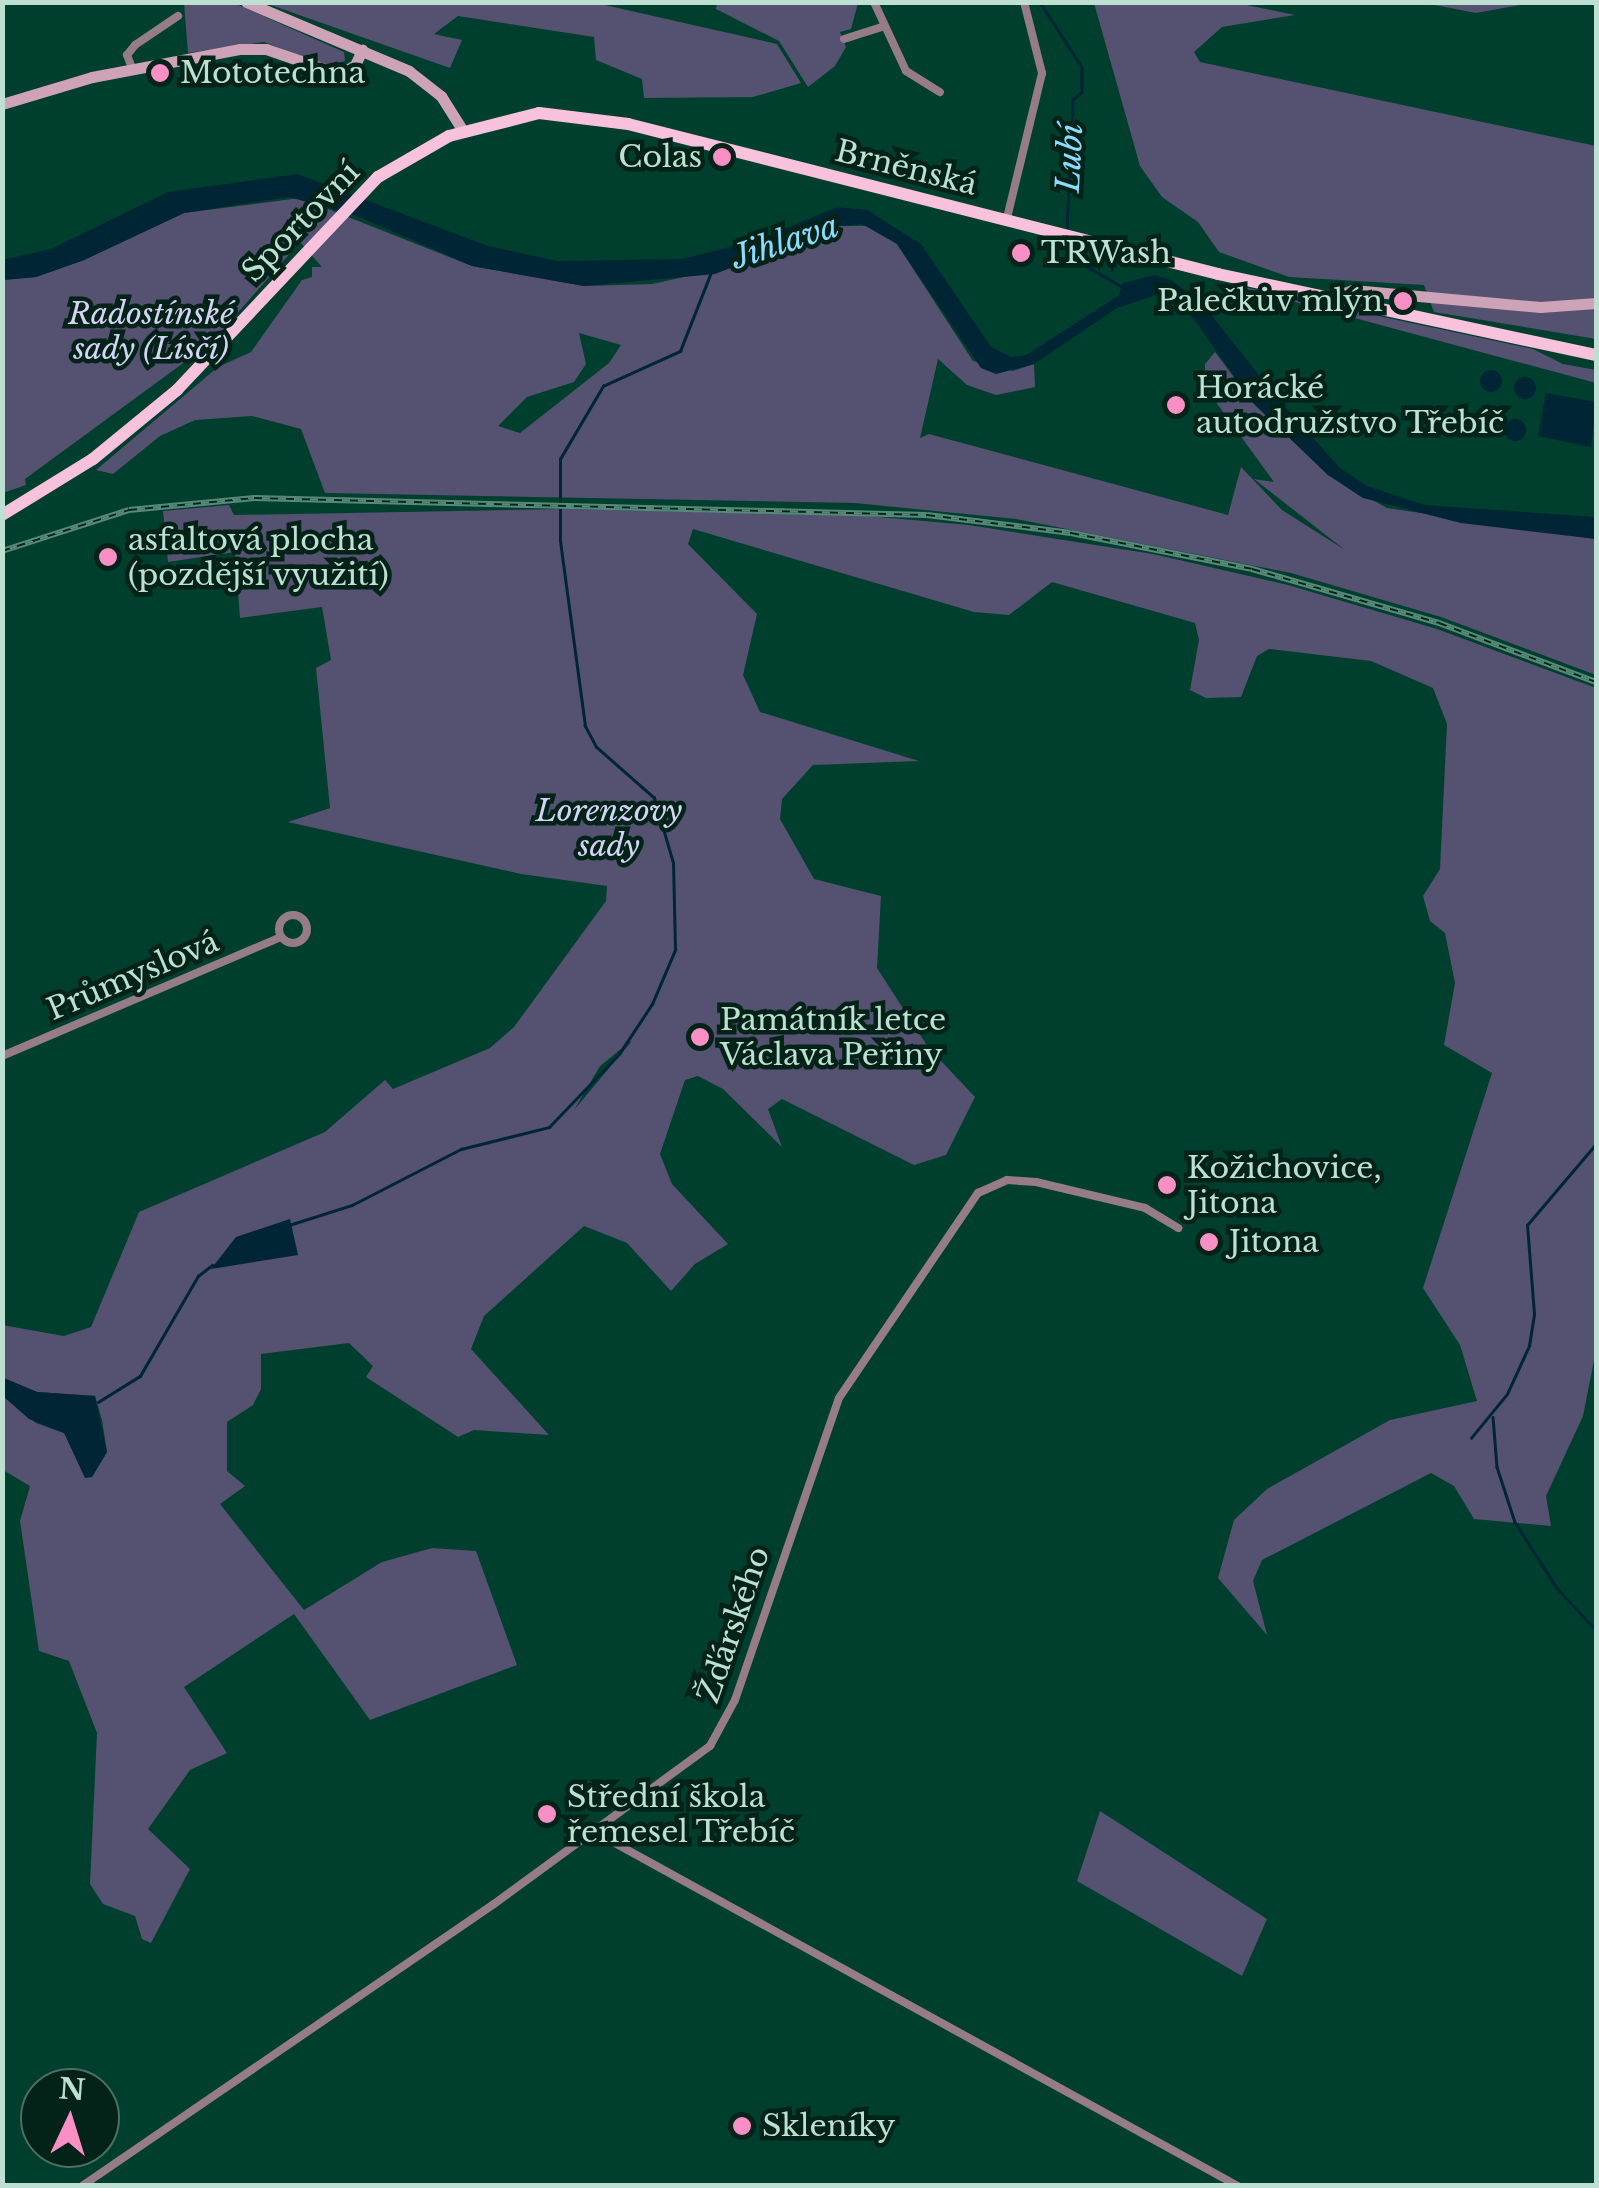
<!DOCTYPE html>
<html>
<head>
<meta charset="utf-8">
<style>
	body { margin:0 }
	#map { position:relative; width:1599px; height:2188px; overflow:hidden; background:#003f2e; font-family:"Libre Baskerville",serif }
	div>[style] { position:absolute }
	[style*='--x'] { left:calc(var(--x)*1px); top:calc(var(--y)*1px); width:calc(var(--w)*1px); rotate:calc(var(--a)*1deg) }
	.green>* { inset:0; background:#545171 }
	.water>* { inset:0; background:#002534 }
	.round { border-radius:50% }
	.stream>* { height:2.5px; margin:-1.25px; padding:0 1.25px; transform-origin:1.25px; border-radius:1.25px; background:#002534 }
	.street>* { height:8px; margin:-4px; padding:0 4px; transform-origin:4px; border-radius:4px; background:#967c88 }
	.street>.ring { margin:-4px; padding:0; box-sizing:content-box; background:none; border:8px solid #967c88; border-radius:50% }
	.secondary>* { height:11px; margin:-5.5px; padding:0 5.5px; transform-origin:5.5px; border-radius:5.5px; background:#cea3b7 }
	.primary>* { height:12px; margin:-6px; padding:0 6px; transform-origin:6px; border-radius:6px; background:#f8c2dc }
	.rail>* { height:6px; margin-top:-3px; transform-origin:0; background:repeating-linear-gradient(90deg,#032218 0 8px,#588a7a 0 16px); box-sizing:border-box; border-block:2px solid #588a7a }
	.dots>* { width:28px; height:28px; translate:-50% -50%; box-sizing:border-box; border:5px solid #032218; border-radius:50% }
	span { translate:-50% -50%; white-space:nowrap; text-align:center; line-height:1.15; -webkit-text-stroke:9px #032218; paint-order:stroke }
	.poi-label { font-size:30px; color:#bee0d2 }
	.left { translate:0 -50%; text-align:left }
	.right { translate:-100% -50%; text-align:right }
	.street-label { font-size:30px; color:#bee0d2 }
	.park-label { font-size:30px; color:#d6d4f5; font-style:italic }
	.water-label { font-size:32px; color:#8cdafd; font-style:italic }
	.frame { position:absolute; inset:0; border:5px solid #bee0d2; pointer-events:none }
	.north { position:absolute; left:20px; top:2068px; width:100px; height:100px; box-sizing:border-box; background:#032218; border:2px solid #4e6e62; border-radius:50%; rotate:4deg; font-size:28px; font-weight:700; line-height:40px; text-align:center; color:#bee0d2 }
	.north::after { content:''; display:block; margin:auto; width:35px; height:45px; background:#fa8fc6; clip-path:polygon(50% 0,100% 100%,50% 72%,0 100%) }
</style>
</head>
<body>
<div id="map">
	<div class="green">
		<div style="clip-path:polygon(717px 2px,858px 3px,851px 29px,840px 32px,846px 47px,835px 66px,808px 87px,779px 41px,716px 9px)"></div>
		<div style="clip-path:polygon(1233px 2px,1295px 15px,1222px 27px,1194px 52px,1200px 62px,1596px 146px,1596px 339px,1434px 312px,1424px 285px,1289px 277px,1219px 252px,1198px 222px,1162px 197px,1140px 166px,1094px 3px)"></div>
		<div style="clip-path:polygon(1596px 2px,1531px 3px,1476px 13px,1424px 3px)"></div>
		<div style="clip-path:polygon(184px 3px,234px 3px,344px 52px,345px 61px,326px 66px,264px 42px,188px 53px)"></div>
		<div style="clip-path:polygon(265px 3px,596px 3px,777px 44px,801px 83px,753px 97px,644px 98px,642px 79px,596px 60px,594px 37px,458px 16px,434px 34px,462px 40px,450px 68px)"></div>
		<div style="clip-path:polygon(evenodd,300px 198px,472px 266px,584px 286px,652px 284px,753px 262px,839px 226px,872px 226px,897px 244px,973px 361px,1013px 371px,1034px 364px,1035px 387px,996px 395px,967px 385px,938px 359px,920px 438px,929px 434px,1228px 515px,1241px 467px,1282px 510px,1345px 550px,1254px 479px,1274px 482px,1205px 387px,1205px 364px,1215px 352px,1254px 404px,1328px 475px,1387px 508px,1596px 539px,1596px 675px,1441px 617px,1291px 573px,1016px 519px,855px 503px,325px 493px,301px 429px,252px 416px,195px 420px,160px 436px,113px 474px,96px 470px,218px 367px,251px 352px,302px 280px,312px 277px,312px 267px,322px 267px,300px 242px,212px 342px,25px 479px,26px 485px,3px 493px,3px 280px,36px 277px,84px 260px,184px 213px,300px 198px,579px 333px,621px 345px,609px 363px,520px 433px,498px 426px,527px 397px,574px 382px,586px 364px,579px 333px)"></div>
		<div style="clip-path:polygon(1225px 283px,1533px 349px,1563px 364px,1596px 370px,1596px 383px)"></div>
		<div style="clip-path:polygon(evenodd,229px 505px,234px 515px,565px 509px,868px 516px,969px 525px,1153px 554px,1288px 585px,1437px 629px,1596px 688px,1596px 1350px,1583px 1416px,1546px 1496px,1551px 1526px,1474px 1519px,1454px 1486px,1431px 1473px,1262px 1560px,1253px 1581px,1267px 1635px,1218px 1578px,1234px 1520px,1267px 1489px,1390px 1420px,1477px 1401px,1460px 1345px,1423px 1288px,1492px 1073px,1444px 1045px,1455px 983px,1445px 933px,1430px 921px,1423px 896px,1440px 869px,1447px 724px,1433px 688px,1371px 661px,1269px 649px,1257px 656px,1241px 697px,1206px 698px,1190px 690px,1199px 640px,1195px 623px,1052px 582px,1009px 615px,974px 612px,693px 529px,688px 544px,757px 614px,743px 675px,760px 712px,919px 761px,813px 765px,782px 799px,780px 819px,814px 879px,881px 896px,877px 968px,928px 1047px,975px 1097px,946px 1155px,914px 1165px,782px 1099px,768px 1109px,782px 1147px,723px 1089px,698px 1076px,685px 1080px,660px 1154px,672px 1184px,728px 1244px,695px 1264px,671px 1291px,627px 1243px,584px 1226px,484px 1316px,471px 1349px,549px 1435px,474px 1430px,458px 1437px,366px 1377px,373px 1366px,349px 1343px,261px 1354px,261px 1389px,253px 1405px,227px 1422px,227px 1471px,245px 1486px,220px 1504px,304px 1610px,382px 1562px,432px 1548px,476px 1551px,517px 1665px,370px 1720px,294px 1614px,184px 1687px,227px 1753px,190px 1770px,148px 1829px,190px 1869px,151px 1943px,142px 1939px,135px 1916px,103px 1904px,90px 1884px,97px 1733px,69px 1661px,39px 1651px,20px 1521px,30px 1486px,3px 1470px,3px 1396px,36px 1423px,64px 1433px,92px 1477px,107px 1452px,102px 1420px,95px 1396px,37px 1392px,3px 1378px,2px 1325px,64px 1336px,91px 1327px,139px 1212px,325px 1132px,385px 1080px,393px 1089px,490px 1048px,514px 1027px,606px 901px,607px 886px,521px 874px,288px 822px,330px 808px,316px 668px,331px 660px,322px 607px,240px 618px,235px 552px,168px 562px,163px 511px,229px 505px,631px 1041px,631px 1042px,574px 1110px,600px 1066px,631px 1041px)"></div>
		<div style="clip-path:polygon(1100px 1811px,1267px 1919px,1242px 1976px,1077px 1881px)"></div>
	</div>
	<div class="water">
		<div style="clip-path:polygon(297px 174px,488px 246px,557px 261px,682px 259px,757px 240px,838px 207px,867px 210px,921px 244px,991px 347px,1011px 357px,1026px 355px,1118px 296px,1123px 283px,1154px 275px,1171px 280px,1202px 303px,1273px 393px,1340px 468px,1367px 486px,1425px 505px,1596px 517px,1596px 539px,1461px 523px,1363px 498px,1328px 475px,1254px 404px,1193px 318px,1159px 294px,1117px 308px,1034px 364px,996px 374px,981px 368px,897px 244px,862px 224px,839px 226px,715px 274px,584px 286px,472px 266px,357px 216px,289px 197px,184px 213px,84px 260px,36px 277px,3px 280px,2px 260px,51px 249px,168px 192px)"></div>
		<div class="round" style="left:1480px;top:370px;width:22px;height:22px"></div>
		<div class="round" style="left:1514px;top:377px;width:22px;height:22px"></div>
		<div style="clip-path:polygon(1546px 393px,1596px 402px,1591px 447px,1538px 436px)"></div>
		<div class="round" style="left:1474px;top:412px;width:22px;height:22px"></div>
		<div class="round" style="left:1504px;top:419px;width:22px;height:22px"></div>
		<div style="clip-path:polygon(290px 1219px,298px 1255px,211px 1269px,236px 1237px)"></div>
		<div style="clip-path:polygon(4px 1378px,37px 1392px,95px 1396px,107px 1452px,92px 1477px,85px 1478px,64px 1433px,29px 1419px,3px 1396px)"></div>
	</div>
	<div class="stream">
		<div style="--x:1040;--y:2;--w:77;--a:57.1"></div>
		<div style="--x:1082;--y:67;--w:25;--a:90"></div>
		<div style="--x:1082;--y:92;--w:12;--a:138"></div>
		<div style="--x:1073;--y:100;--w:130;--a:92.6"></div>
		<div style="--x:1068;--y:243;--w:29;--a:52"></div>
		<div style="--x:1086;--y:266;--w:43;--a:29.6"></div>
		<div style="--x:289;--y:1225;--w:66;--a:-17.6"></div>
		<div style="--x:352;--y:1205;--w:123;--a:-27.2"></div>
		<div style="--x:461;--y:1149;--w:91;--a:-14"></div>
		<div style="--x:549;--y:1127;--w:101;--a:-46.2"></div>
		<div style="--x:619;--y:1054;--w:60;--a:-56.6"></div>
		<div style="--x:652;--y:1004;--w:59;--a:-66.9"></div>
		<div style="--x:675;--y:950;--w:87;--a:-91.3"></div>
		<div style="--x:673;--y:863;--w:68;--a:-106.3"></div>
		<div style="--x:654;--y:798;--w:77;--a:-138.7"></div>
		<div style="--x:596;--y:747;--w:24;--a:-118"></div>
		<div style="--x:585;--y:726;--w:187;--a:-97.7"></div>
		<div style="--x:560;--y:541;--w:82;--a:-90"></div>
		<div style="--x:560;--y:459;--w:85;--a:-59.5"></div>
		<div style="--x:603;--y:386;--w:85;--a:-24.4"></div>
		<div style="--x:680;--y:351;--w:82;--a:-68.5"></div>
		<div style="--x:98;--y:1402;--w:49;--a:-31.8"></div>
		<div style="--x:140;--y:1376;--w:116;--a:-59.9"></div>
		<div style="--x:198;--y:1276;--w:18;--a:-38"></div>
		<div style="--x:1493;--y:1417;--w:50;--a:85.4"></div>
		<div style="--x:1497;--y:1467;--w:58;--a:71.9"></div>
		<div style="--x:1515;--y:1522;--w:78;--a:57.5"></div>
		<div style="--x:1557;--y:1588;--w:57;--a:47.1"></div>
		<div style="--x:1471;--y:1438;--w:57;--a:-50.7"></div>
		<div style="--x:1507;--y:1394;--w:53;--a:-65.4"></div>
		<div style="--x:1529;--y:1346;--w:32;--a:-81"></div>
		<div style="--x:1534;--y:1314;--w:89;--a:-94.5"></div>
		<div style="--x:1527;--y:1225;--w:106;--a:-49.6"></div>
	</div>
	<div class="street">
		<div style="--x:874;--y:2;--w:76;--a:65.1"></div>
		<div style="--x:906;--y:71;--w:40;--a:32"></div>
		<div style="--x:844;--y:39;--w:43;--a:-17.6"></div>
		<div style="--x:132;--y:68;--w:14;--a:-111"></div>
		<div style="--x:127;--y:55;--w:13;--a:-51"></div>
		<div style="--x:135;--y:45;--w:52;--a:-34"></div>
		<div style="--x:1007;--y:218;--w:149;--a:-76.4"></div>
		<div style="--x:1042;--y:73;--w:73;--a:-104.2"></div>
		<div class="ring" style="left:279px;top:915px;width:20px;height:20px"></div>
		<div style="--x:2;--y:1056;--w:303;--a:-23.1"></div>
		<div style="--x:593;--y:1831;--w:736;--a:28.83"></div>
		<div style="--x:82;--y:2186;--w:499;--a:-34.4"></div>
		<div style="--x:494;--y:1904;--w:268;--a:-36.2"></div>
		<div style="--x:710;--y:1746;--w:52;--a:-61.5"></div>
		<div style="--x:735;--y:1700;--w:319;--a:-71"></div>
		<div style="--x:839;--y:1398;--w:248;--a:-55.9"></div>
		<div style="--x:978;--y:1193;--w:32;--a:-24"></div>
		<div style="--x:1007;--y:1180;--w:29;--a:4"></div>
		<div style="--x:1036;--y:1182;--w:112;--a:13.4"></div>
		<div style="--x:1145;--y:1208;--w:39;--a:31"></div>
	</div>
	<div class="secondary">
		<div style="--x:246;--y:2;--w:177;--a:22.9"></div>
		<div style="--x:409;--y:71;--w:41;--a:38"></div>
		<div style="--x:441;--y:96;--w:41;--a:57.8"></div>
		<div style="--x:2;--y:104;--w:94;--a:-16.7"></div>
		<div style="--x:92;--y:77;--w:151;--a:-10.7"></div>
		<div style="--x:240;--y:49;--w:26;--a:0"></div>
		<div style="--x:266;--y:49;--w:77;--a:18.9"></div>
		<div style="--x:339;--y:74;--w:18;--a:-29"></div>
		<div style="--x:355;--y:65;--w:17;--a:-65"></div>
		<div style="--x:1328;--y:299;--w:27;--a:-20"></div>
		<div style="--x:1353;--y:290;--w:188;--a:5.2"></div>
		<div style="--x:1540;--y:307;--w:56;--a:-4.1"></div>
	</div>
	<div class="primary">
		<div style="--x:2;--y:515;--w:107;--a:-31.6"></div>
		<div style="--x:93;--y:459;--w:109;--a:-39.4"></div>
		<div style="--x:177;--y:390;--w:293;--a:-46.7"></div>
		<div style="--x:378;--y:177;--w:82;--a:-30"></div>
		<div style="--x:449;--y:136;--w:93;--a:-14.3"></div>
		<div style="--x:539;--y:113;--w:90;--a:7"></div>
		<div style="--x:628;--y:124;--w:609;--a:14.26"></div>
		<div style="--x:1218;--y:274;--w:387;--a:12.1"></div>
	</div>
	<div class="rail">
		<div style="--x:2;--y:551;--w:133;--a:-17.9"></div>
		<div style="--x:129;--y:510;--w:126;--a:-5.5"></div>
		<div style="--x:254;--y:498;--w:673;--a:1.45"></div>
		<div style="--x:927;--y:515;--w:145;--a:7.1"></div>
		<div style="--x:1071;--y:533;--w:185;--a:11.2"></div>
		<div style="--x:1252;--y:569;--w:195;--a:16.1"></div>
		<div style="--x:1439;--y:623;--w:168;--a:20.6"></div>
	</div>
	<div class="dots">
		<div style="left:160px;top:73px;background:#fa8fc6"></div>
		<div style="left:722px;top:157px;background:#fa8fc6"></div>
		<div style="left:1021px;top:253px;background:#fa8fc6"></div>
		<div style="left:1403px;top:301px;background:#fa8fc6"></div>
		<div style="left:1176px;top:405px;background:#fa8fc6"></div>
		<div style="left:108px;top:557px;background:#fa8fc6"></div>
		<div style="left:700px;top:1037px;background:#fa8fc6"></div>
		<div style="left:1167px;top:1185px;background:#fa8fc6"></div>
		<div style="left:1209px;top:1242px;background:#fa8fc6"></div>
		<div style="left:547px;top:1814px;background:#fa8fc6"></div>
		<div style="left:742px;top:2126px;background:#fa8fc6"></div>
	</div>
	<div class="poi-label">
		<span class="left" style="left:180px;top:73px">Mototechna</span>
		<span class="right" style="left:702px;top:157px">Colas</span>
		<span class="left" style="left:1041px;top:253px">TRWash</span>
		<span class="right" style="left:1383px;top:301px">Palečkův mlýn</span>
		<span class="left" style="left:1196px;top:405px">Horácké<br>autodružstvo Třebíč</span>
		<span class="left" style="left:128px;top:557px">asfaltová plocha<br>(pozdější využití)</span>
		<span class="left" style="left:720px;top:1037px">Památník letce<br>Václava Peřiny</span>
		<span class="left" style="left:1187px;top:1185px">Kožichovice,<br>Jitona</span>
		<span class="left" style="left:1229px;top:1242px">Jitona</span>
		<span class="left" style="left:567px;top:1814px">Střední škola<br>řemesel Třebíč</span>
		<span class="left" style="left:762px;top:2126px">Skleníky</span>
	</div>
	<div class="street-label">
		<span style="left:906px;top:168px;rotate:14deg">Brněnská</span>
		<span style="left:301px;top:222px;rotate:-46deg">Sportovní</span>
		<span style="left:133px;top:976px;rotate:-23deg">Průmyslová</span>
		<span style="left:734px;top:1625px;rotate:-71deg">Žďárského</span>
	</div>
	<div class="park-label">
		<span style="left:151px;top:331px">Radostínské<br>sady (Lísčí)</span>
		<span style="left:609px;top:828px">Lorenzovy<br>sady</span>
	</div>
	<div class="water-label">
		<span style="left:1070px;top:158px;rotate:-87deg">Lubí</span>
		<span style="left:785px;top:242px;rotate:-18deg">Jihlava</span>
	</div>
	<div class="frame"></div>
	<div class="north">N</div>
</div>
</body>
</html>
